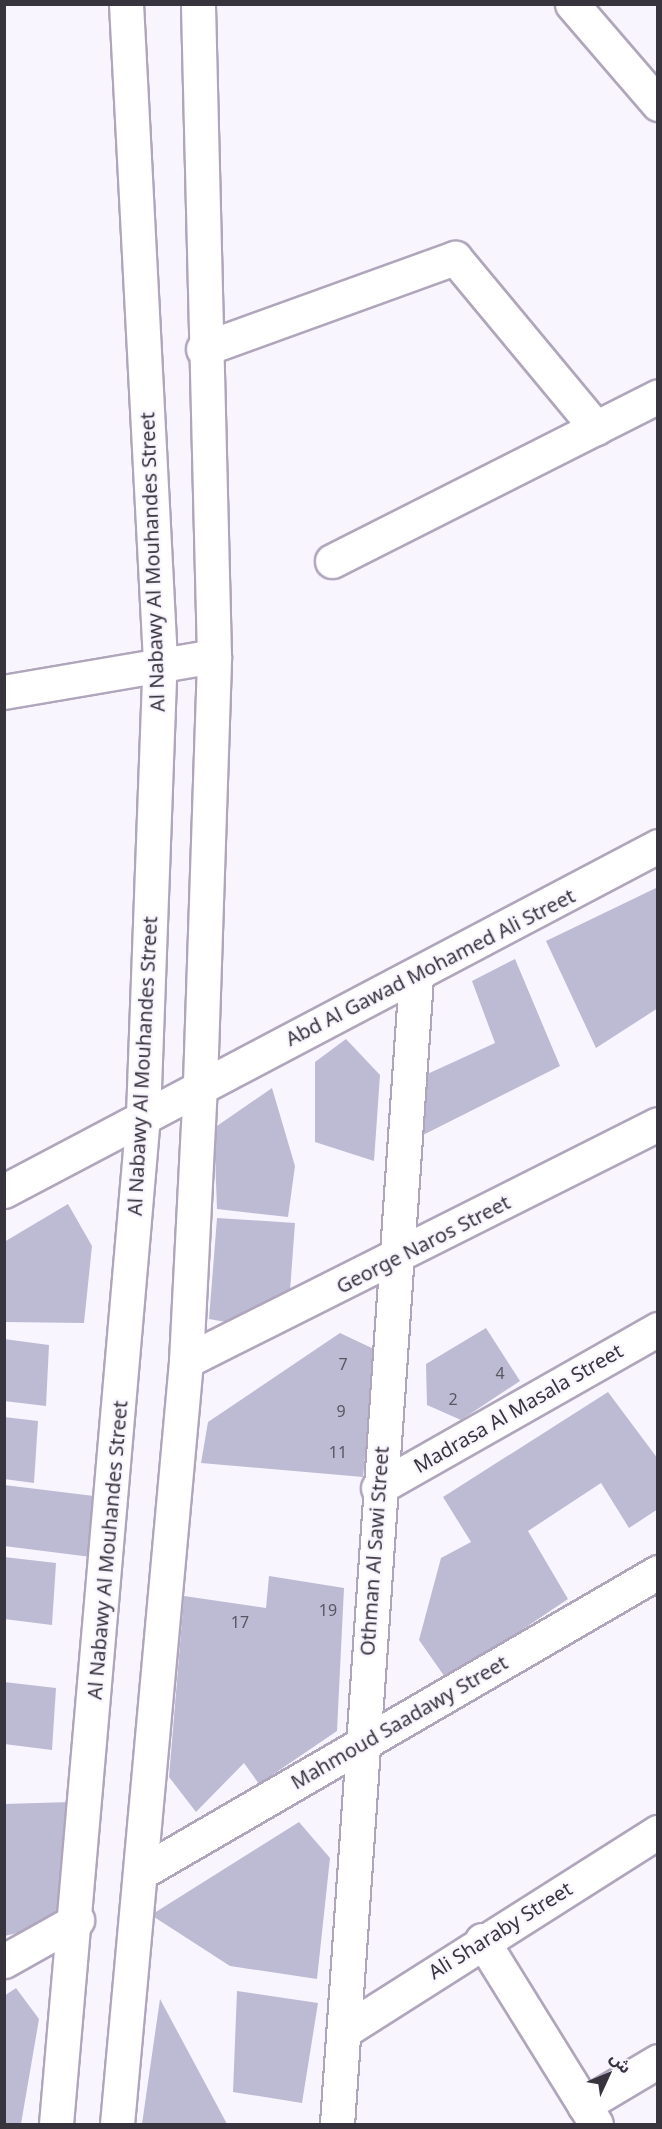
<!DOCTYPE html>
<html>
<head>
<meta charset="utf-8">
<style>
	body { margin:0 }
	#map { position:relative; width:662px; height:2129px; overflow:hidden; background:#f9f5ff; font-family:"Noto Sans","Noto Sans Arabic",sans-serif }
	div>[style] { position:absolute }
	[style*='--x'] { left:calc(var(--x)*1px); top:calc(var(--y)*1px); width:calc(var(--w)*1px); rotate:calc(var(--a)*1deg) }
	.building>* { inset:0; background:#bcbbd3 }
	.roads { filter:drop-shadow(2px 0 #b0a6bc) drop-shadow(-2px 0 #b0a6bc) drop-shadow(0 2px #b0a6bc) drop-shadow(0 -2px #b0a6bc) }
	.minor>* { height:33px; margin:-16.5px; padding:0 16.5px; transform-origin:16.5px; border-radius:16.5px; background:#fff }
	.major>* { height:33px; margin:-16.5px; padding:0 16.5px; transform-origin:16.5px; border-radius:16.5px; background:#fff }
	span { translate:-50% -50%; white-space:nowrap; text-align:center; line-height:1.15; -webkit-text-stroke:4.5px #f9f5ff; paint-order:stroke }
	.number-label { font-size:16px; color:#595662 }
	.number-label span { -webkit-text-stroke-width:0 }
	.street-label { font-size:20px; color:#38343d }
	.frame { position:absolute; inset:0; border:6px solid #38343d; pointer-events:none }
	.north { position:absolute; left:578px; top:2045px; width:60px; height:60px; -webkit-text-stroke:4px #f9f5ff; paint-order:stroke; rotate:46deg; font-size:16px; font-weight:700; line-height:24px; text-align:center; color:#38343d }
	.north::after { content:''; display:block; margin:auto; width:21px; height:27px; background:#38343d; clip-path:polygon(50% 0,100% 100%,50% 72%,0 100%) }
</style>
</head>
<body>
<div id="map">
	<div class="building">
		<div style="clip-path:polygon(658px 887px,658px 1008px,596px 1048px,546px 941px)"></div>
		<div style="clip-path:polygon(515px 959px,560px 1066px,417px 1138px,423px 1076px,495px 1043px,472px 981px)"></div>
		<div style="clip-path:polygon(346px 1039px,380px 1075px,374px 1161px,315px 1142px,315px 1062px)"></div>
		<div style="clip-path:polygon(272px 1088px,295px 1166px,288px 1217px,217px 1209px,214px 1128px)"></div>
		<div style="clip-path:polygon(68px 1204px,92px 1246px,84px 1323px,4px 1322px,4px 1242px)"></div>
		<div style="clip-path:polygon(217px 1218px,295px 1223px,290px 1291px,243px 1325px,209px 1319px)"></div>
		<div style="clip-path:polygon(486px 1328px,520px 1381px,461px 1420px,427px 1405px,426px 1364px)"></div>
		<div style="clip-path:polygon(340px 1333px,376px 1350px,363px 1477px,201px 1463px,208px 1422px)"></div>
		<div style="clip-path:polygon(4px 1339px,49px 1345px,46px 1406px,4px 1401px)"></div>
		<div style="clip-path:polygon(608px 1392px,658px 1459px,658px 1509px,629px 1528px,601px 1483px,528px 1531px,568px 1599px,447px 1680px,419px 1640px,441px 1558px,471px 1542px,443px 1497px)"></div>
		<div style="clip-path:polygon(4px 1417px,38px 1421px,34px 1483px,4px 1479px)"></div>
		<div style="clip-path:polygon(4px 1485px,102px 1497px,99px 1558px,4px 1546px)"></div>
		<div style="clip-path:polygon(4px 1557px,56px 1563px,52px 1625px,4px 1619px)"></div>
		<div style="clip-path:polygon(269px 1576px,344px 1588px,337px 1731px,259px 1784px,244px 1763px,196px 1812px,169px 1777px,184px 1596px,266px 1608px)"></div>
		<div style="clip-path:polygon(4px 1682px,56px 1688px,52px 1750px,4px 1744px)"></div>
		<div style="clip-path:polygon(71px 1802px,68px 1922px,4px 1936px,4px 1804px)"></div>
		<div style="clip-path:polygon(299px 1822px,330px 1858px,317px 1979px,230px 1966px,151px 1915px)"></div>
		<div style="clip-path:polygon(16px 1988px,39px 2019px,21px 2124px,4px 2124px,4px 1996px)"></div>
		<div style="clip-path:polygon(237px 1991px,318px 2003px,302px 2103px,233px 2092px)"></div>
		<div style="clip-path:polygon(160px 1999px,227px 2124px,142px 2124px)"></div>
	</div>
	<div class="roads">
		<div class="minor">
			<div style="--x:572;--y:4;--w:132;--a:49.3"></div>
			<div style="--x:203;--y:349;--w:268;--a:-19.9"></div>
			<div style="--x:455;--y:258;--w:221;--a:50.3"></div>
			<div style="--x:332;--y:561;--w:365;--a:-26.8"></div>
			<div style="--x:4;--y:692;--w:213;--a:-9.7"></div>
			<div style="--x:4;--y:1191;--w:739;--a:-27.81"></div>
			<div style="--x:186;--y:1361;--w:528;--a:-26.66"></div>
			<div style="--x:378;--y:1488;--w:322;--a:-29.6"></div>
			<div style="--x:142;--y:1872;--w:597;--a:-30.17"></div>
			<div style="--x:482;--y:1940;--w:216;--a:58.2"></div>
			<div style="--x:4;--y:1961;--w:84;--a:-29.3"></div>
			<div style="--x:344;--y:2031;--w:372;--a:-32.4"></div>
			<div style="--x:584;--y:2105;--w:86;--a:-30.7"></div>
			<div style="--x:337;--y:2124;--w:1149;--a:-86.06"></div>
		</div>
		<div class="major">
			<div style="--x:56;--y:2124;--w:1013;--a:-85.07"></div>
			<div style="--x:143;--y:1115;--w:454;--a:-87.9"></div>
			<div style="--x:160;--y:661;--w:658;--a:-92.96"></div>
			<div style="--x:117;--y:2124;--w:766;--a:-84.83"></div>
			<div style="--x:186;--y:1361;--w:278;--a:-87.1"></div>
			<div style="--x:200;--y:1083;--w:427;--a:-88.1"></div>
			<div style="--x:214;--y:656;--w:652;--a:-91.41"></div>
		</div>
	</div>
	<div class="number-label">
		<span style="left:343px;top:1364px">7</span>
		<span style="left:500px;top:1373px">4</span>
		<span style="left:453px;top:1399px">2</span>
		<span style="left:341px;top:1411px">9</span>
		<span style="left:338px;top:1452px">11</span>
		<span style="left:328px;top:1610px">19</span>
		<span style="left:240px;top:1622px">17</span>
	</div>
	<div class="street-label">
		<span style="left:152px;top:562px;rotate:-92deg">Al Nabawy Al Mouhandes Street</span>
		<span style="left:430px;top:967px;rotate:-27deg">Abd Al Gawad Mohamed Ali Street</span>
		<span style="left:142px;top:1066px;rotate:-87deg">Al Nabawy Al Mouhandes Street</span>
		<span style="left:423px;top:1244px;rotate:-27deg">George Naros Street</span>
		<span style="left:518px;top:1408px;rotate:-30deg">Madrasa Al Masala Street</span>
		<span style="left:107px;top:1550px;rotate:-85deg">Al Nabawy Al Mouhandes Street</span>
		<span style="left:374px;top:1551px;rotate:-86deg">Othman Al Sawi Street</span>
		<span style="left:399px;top:1722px;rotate:-30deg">Mahmoud Saadawy Street</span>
		<span style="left:500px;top:1930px;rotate:-32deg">Ali Sharaby Street</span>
	</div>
	<div class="frame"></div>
	<div class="north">ش</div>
</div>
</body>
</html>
